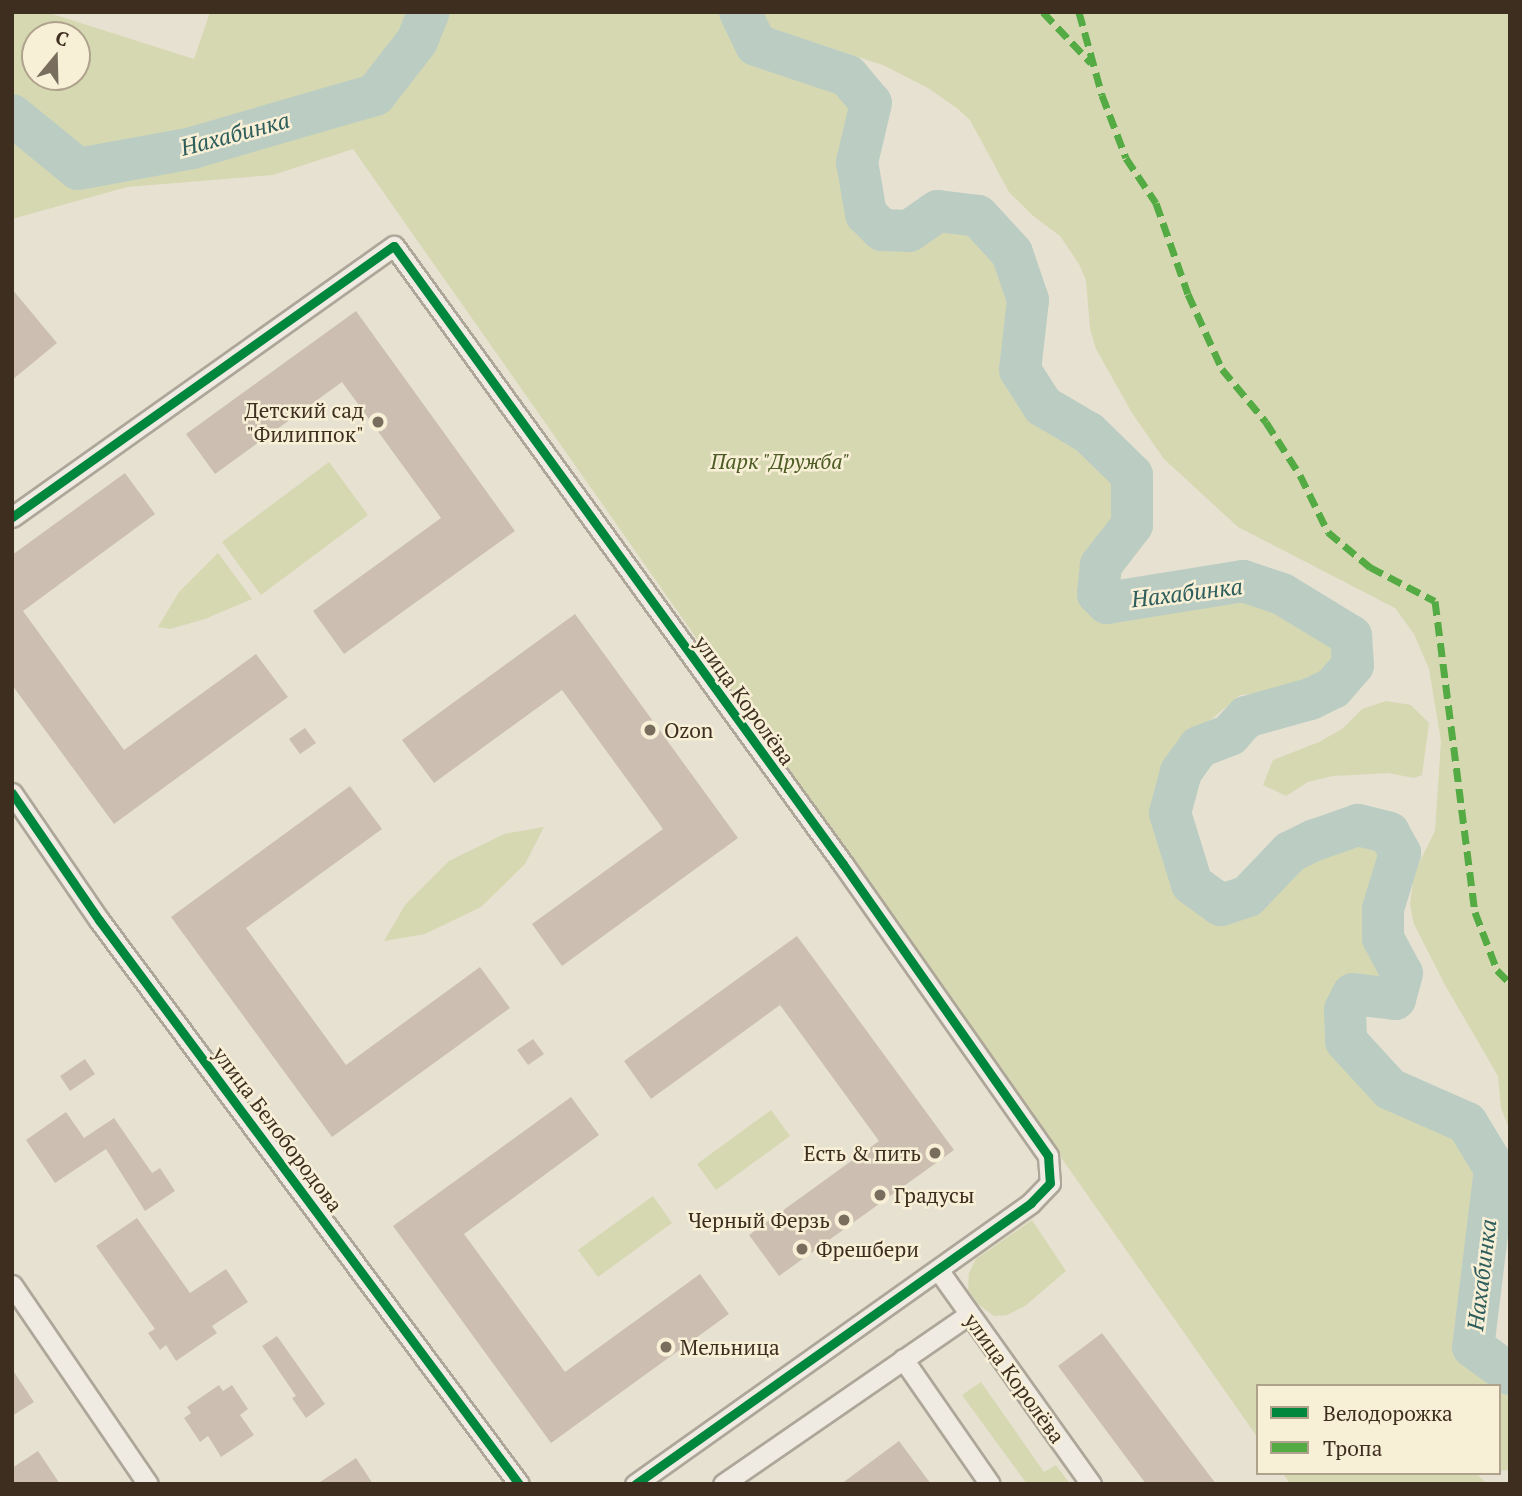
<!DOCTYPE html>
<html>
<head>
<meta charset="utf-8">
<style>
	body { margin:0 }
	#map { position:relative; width:1522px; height:1496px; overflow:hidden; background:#e7e1d1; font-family:"PT Serif",serif }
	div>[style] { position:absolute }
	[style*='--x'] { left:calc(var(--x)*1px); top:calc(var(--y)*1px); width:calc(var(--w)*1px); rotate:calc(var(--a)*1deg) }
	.green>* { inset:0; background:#d6d8b2 }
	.river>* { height:42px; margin:-21px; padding:0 21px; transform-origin:21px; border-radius:21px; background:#bbcdc3 }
	.building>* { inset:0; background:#ccbfb1 }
	.roads { filter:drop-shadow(2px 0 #ada699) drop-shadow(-2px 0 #ada699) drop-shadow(0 2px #ada699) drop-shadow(0 -2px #ada699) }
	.street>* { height:19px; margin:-9.5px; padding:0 9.5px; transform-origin:9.5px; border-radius:9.5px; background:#f0ebe2 }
	.quiet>* { height:7px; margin-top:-3.5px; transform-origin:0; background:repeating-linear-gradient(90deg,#55ab43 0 14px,transparent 0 21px) }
	.cycleway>* { height:9px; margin:-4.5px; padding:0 4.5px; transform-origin:4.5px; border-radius:4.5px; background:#00873e }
	.dots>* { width:19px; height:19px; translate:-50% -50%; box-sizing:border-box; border:4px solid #f8efd7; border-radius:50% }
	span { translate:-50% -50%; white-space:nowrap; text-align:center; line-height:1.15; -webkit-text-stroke:5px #f8efd7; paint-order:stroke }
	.poi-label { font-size:21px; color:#3e2e1f }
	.right { translate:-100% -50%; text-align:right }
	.left { translate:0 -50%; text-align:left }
	.park-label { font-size:21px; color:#4d5c24; font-style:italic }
	.street-label { font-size:21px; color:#3e2e1f }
	.water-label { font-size:23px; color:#2e5e5c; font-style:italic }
	.frame { position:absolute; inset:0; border:14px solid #3e2e1f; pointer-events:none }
	.legend { position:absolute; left:1256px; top:1384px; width:245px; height:91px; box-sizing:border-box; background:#f8efd7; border:2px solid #aea28d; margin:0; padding:9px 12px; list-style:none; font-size:21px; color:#3e2e1f }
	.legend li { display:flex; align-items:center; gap:14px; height:35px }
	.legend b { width:35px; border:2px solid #aea28d }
	.north { position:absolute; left:21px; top:21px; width:70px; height:70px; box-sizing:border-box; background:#f8efd7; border:2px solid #aea28d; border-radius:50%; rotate:19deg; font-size:19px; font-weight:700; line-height:28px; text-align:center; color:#3e2e1f }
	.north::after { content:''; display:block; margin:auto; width:24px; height:32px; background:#796d5d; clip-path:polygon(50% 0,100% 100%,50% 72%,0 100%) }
</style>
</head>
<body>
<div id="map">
	<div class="green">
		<div style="clip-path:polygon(evenodd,12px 12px,46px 12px,194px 59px,210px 12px,1510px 12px,1510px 1131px,1501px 1108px,1498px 1076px,1445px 985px,1414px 924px,1410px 905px,1414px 873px,1435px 831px,1441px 741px,1429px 669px,1414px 634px,1395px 608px,1238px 527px,1164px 459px,1132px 413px,1096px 349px,1090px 329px,1086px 280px,1079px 264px,1060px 236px,1032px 215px,1009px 192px,970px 120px,958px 109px,928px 88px,883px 65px,798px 38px,739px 29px,739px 41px,762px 61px,789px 70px,816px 74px,839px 87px,856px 107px,856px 134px,847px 158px,844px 185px,852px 210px,867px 233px,891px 239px,918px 236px,942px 224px,968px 229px,992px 244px,1006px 267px,1014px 318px,1013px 370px,1023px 394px,1039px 416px,1060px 432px,1086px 442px,1106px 459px,1119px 482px,1120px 510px,1091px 590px,1105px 612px,1157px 613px,1241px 591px,1266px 598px,1291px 612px,1311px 628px,1337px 638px,1341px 665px,1319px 680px,1266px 693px,1240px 695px,1200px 729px,1185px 751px,1172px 840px,1223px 913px,1249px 911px,1268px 895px,1301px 852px,1350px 832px,1376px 832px,1390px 855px,1368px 930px,1384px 953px,1388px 981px,1363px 987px,1341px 1001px,1331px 1025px,1341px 1050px,1378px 1091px,1402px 1099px,1448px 1129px,1468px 1150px,1480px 1201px,1475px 1255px,1476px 1314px,1468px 1339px,1481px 1363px,1510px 1382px,1510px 1470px,1499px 1471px,1499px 1386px,1258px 1386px,1258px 1438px,353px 149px,273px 175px,127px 187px,12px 219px,12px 12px,35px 35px,77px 35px,77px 77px,35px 77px,35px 35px)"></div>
		<div style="clip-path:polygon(329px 462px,368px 515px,261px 595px,222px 542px)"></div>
		<div style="clip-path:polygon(218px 553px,252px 599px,205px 619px,170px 629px,158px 627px,179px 592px)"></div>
		<div style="clip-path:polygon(1386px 701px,1411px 705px,1429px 723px,1422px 775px,1414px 778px,1388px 773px,1333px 776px,1308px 782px,1286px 796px,1263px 785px,1273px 760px,1319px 742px,1342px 729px,1362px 709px)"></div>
		<div style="clip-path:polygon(544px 827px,525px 864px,481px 907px,425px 934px,384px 941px,405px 905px,449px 861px,504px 834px)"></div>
		<div style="clip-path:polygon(771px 1110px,790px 1136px,716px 1190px,697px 1164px)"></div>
		<div style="clip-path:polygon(653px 1196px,672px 1223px,598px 1277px,578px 1250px)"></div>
		<div style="clip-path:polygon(1032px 1220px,1066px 1271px,1025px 1306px,1007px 1315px,994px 1316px,978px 1304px,968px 1290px,969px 1273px,976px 1259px)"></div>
		<div style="clip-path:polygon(981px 1382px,1044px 1472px,1056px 1465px,1070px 1484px,1027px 1484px,962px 1395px)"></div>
		<div style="clip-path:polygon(1283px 1473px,1476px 1473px,1487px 1484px,1290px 1484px)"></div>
	</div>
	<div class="river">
		<div style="--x:740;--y:12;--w:37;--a:64"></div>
		<div style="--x:756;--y:45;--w:97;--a:18.6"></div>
		<div style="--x:848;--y:76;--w:35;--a:50"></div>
		<div style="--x:871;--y:103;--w:61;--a:103.3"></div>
		<div style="--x:857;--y:162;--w:53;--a:80.2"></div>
		<div style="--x:866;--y:214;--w:23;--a:45"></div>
		<div style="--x:882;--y:230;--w:27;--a:2"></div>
		<div style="--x:909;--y:231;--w:35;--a:-35"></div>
		<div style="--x:938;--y:211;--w:40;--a:7.1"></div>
		<div style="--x:978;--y:216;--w:50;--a:47.4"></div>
		<div style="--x:1012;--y:253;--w:50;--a:71.2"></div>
		<div style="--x:1028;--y:300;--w:70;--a:96.5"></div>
		<div style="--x:1020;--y:370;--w:43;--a:57.4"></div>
		<div style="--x:1043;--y:406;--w:53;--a:30.4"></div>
		<div style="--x:1089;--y:433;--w:60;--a:44.3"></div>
		<div style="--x:1132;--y:475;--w:50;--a:90"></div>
		<div style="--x:1132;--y:525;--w:51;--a:127.8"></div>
		<div style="--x:1101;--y:565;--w:29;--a:96"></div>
		<div style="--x:1098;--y:594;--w:13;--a:45"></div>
		<div style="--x:1107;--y:603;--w:138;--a:-9.2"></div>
		<div style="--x:1243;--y:581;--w:41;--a:18.4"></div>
		<div style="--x:1282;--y:594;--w:81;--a:31.3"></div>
		<div style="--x:1351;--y:636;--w:29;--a:86"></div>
		<div style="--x:1353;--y:665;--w:30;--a:131"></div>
		<div style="--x:1333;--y:688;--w:25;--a:154"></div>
		<div style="--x:1310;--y:699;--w:66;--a:164.3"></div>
		<div style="--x:1246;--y:717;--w:24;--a:132"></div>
		<div style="--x:1230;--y:735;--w:33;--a:159"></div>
		<div style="--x:1199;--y:747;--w:31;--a:126"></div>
		<div style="--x:1181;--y:772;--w:42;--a:105"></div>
		<div style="--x:1170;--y:813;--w:74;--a:72.8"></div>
		<div style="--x:1192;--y:884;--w:36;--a:36"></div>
		<div style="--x:1221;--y:905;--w:28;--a:-18"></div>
		<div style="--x:1248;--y:896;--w:61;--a:-46.3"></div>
		<div style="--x:1290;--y:852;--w:28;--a:-26"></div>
		<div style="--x:1315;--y:840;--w:46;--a:-19.2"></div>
		<div style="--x:1358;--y:825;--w:32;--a:14"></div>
		<div style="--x:1389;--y:833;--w:23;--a:61"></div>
		<div style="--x:1400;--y:853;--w:59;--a:106.9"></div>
		<div style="--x:1383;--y:909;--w:29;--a:90"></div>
		<div style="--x:1383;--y:938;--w:40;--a:62"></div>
		<div style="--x:1402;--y:973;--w:27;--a:105"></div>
		<div style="--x:1395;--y:999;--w:42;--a:-173.2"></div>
		<div style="--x:1353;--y:994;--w:18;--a:117"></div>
		<div style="--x:1345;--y:1010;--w:31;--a:88"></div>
		<div style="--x:1346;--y:1041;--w:65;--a:47.5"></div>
		<div style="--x:1390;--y:1089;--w:84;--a:23.8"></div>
		<div style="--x:1467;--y:1123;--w:54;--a:58.7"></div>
		<div style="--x:1495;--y:1169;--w:179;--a:97"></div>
		<div style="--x:1473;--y:1347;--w:46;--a:36.1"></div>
		<div style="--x:12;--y:115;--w:85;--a:39.3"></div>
		<div style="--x:78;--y:169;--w:116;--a:-10.4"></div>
		<div style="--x:192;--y:148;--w:191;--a:-16.2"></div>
		<div style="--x:375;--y:95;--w:68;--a:-52.1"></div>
		<div style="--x:417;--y:41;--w:31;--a:-68"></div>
	</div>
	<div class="building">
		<div style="clip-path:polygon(12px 289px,57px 343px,12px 380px)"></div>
		<div style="clip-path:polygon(356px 311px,515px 531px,344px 654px,313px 611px,441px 518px,342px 382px,215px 474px,186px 434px)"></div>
		<div style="clip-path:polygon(125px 473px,155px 514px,23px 611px,124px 750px,256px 654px,288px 697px,114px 824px,12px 685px,12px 555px)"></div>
		<div style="clip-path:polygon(575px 614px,738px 838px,562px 966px,532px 924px,663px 829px,562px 690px,434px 783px,402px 740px)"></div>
		<div style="clip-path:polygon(305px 728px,316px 743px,300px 754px,289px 739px)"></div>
		<div style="clip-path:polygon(350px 786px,382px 829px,246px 928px,346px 1065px,480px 967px,510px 1008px,332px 1137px,171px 917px)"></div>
		<div style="clip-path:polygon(797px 936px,954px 1150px,779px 1276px,749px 1235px,879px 1141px,780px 1005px,651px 1099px,624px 1061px)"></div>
		<div style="clip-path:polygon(533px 1039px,544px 1054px,528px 1065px,517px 1050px)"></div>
		<div style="clip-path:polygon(85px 1059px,95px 1074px,70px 1091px,60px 1076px)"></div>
		<div style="clip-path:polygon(571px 1097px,599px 1135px,464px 1234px,565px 1372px,700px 1274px,729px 1314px,551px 1443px,393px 1226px)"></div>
		<div style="clip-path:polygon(66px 1112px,84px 1138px,114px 1118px,152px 1173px,160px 1168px,175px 1191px,145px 1211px,106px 1149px,55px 1183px,26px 1140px)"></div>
		<div style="clip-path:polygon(137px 1218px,190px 1293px,226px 1269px,248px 1302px,212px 1326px,217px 1333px,176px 1361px,166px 1345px,160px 1350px,148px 1333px,155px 1329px,96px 1246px)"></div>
		<div style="clip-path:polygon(1102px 1333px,1216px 1484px,1146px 1484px,1058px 1366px)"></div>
		<div style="clip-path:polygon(277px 1336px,325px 1404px,306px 1418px,292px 1398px,296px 1396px,262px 1346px)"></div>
		<div style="clip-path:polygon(12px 1369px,34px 1402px,12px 1416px)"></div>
		<div style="clip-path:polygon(219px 1385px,223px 1391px,232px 1385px,248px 1409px,240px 1415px,254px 1435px,221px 1457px,208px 1436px,200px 1442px,184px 1418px,191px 1413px,187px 1407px)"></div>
		<div style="clip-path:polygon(899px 1441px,931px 1484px,841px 1484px)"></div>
		<div style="clip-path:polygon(38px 1451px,60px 1484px,12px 1484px,12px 1468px)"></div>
		<div style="clip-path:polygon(356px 1458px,373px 1484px,317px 1484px)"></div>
	</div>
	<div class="roads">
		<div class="street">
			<div style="--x:12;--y:517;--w:468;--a:-35.4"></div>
			<div style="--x:394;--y:246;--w:764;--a:54"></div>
			<div style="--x:843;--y:864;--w:357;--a:54.9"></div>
			<div style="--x:1048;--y:1156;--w:27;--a:86"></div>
			<div style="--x:1050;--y:1183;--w:28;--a:134"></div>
			<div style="--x:1031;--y:1203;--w:486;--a:144.6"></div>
			<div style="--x:12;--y:793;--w:154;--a:55.6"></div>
			<div style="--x:99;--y:920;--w:703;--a:53.33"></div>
			<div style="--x:939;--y:1271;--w:262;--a:54.5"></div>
			<div style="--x:12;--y:1285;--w:241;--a:55.7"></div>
			<div style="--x:903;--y:1359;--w:152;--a:55.2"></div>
			<div style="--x:723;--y:1484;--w:299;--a:-34.6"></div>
		</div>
	</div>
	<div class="quiet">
		<div style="--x:1043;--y:12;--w:70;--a:46.7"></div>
		<div style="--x:1079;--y:12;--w:86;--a:74.5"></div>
		<div style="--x:1102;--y:95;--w:67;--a:69.1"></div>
		<div style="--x:1126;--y:158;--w:54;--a:56.3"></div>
		<div style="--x:1156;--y:203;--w:96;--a:70.6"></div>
		<div style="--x:1188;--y:294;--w:82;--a:65.6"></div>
		<div style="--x:1222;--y:369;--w:69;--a:50.3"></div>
		<div style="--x:1266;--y:422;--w:63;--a:57.3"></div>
		<div style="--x:1300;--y:475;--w:64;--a:63.8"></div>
		<div style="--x:1328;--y:532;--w:55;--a:39.8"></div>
		<div style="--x:1370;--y:567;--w:73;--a:27.6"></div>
		<div style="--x:1435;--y:601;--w:314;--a:82.7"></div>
		<div style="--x:1475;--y:912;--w:62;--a:69.2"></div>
		<div style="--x:1497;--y:970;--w:18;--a:45"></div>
	</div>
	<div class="cycleway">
		<div style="--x:12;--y:517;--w:468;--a:-35.4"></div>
		<div style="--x:394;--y:246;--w:764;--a:54"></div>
		<div style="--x:843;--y:864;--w:357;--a:54.9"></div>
		<div style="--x:1048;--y:1156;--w:27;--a:86"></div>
		<div style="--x:1050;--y:1183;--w:28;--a:134"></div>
		<div style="--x:1031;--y:1203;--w:486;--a:144.6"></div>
		<div style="--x:12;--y:793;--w:154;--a:55.6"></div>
		<div style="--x:99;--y:920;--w:703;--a:53.33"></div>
	</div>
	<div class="dots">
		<div style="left:378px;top:422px;background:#796d5d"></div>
		<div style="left:650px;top:730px;background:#796d5d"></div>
		<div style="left:935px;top:1153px;background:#796d5d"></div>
		<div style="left:880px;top:1195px;background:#796d5d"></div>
		<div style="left:844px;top:1220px;background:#796d5d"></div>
		<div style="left:802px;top:1249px;background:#796d5d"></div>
		<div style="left:666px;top:1347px;background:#796d5d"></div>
	</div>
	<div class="poi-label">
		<span class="right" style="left:364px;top:422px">Детский сад<br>"Филиппок"</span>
		<span class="left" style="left:664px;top:730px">Ozon</span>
		<span class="right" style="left:921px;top:1153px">Есть &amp; пить</span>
		<span class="left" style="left:894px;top:1195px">Градусы</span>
		<span class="right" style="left:830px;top:1220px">Черный Ферзь</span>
		<span class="left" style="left:816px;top:1249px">Фрешбери</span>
		<span class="left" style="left:680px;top:1347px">Мельница</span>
	</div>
	<div class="park-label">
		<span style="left:780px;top:461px">Парк "Дружба"</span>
	</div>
	<div class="street-label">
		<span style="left:745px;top:700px;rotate:54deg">улица Королёва</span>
		<span style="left:278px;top:1129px;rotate:53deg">улица Белобородова</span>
		<span style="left:1015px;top:1378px;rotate:54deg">улица Королёва</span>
	</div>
	<div class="water-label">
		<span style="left:235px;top:134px;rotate:-15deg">Нахабинка</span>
		<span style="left:1187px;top:593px;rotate:-7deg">Нахабинка</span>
		<span style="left:1482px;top:1275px;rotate:-83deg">Нахабинка</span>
	</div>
	<div class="frame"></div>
	<ul class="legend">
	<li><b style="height:9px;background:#00873e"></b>Велодорожка</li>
	<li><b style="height:9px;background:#55ab43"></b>Тропа</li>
	</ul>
	<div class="north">С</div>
</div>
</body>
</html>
